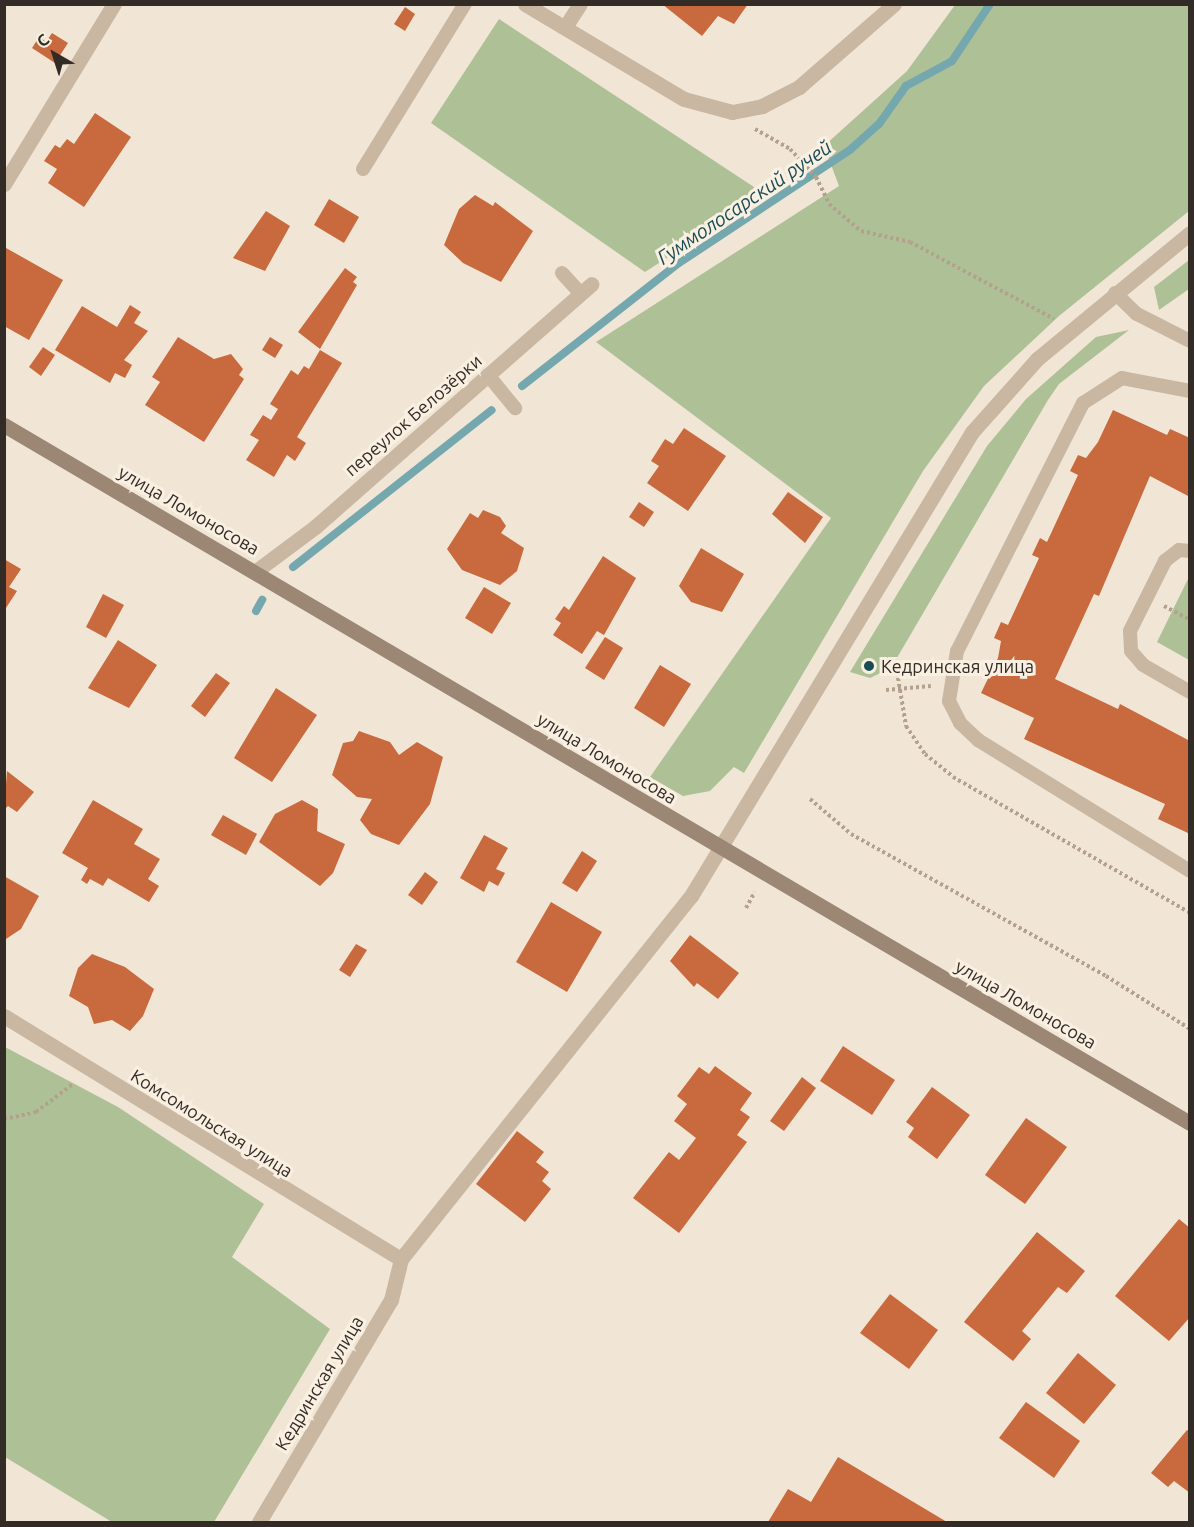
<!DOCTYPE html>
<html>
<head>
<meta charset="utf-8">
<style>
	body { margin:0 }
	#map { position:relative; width:1194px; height:1527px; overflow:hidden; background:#f1e6d6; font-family:Ubuntu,sans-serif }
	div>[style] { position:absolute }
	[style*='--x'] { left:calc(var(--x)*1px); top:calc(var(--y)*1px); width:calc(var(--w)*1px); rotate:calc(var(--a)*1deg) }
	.green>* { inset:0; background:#aec096 }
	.stream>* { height:8px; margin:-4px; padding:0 4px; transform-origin:4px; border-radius:4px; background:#75a7ae }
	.building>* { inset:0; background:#c86a3d }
	.path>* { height:4px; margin-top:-2px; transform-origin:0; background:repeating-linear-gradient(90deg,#b4a18d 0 3px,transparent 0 6px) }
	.lane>* { height:14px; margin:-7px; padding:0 7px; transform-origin:7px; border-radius:7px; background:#c9b7a2 }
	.street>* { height:15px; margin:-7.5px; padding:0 7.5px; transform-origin:7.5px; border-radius:7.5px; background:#c9b7a2 }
	.secondary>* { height:15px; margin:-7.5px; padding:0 7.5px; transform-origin:7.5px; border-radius:7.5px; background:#9c8674 }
	.dots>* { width:16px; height:16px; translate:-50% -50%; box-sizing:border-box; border:3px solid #f9f0e2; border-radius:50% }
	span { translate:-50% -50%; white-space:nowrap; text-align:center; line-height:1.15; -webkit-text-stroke:6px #f9f0e2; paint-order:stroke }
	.street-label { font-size:18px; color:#332b25 }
	.poi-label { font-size:18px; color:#332b25 }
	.left { translate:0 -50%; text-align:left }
	.water-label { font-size:20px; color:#1a4c55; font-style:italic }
	.frame { position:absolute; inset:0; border:6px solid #332b25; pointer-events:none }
	.north { position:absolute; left:24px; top:24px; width:60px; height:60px; -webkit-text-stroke:4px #f9f0e2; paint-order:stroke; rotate:321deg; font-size:16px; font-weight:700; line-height:24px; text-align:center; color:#332b25 }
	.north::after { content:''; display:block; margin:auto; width:21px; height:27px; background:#332b25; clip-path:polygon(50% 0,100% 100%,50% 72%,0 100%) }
</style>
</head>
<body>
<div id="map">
	<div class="green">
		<div style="clip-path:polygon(955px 5px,1189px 5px,1189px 211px,1059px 316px,984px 386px,923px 471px,744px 773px,734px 767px,710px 791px,683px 796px,650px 777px,831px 518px,596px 342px,839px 186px,824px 146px,907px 71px)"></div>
		<div style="clip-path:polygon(499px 19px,754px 187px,746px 207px,645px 272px,431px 123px)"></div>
		<div style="clip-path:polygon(1189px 260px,1189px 289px,1159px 310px,1154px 287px)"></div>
		<div style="clip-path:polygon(1129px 330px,1059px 384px,1048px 400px,891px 668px,870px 678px,850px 672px,987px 446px,1026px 399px,1096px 337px)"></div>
		<div style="clip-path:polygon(1189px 577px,1190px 577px,1189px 660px,1157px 642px)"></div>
		<div style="clip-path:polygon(5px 1047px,118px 1107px,264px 1204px,232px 1257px,330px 1329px,214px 1522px,112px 1522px,5px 1457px)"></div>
	</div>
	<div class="stream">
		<div style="--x:522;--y:386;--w:199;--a:-38.1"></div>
		<div style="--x:679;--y:263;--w:206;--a:-33.5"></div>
		<div style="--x:851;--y:149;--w:38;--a:-42"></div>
		<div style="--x:879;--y:124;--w:47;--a:-54.6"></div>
		<div style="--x:906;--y:86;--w:52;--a:-28.5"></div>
		<div style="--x:952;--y:61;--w:69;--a:-56.3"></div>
		<div style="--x:293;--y:567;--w:253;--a:-38.3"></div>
		<div style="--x:256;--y:611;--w:13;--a:-61"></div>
	</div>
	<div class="building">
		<div style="clip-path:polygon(662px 4px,748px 4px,734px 24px,718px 16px,702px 36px)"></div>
		<div style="clip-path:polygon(405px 7px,415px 14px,405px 31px,394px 24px)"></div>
		<div style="clip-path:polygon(52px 33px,68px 43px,55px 63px,32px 48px,39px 37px,46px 42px)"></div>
		<div style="clip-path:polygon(95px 113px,131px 137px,84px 207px,48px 183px,57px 169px,44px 161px,55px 145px,60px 148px,67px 139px,74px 144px)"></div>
		<div style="clip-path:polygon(475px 195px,493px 206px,495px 202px,533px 231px,501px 282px,463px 263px,444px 245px,459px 209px)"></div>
		<div style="clip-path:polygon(329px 199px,359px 217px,344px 243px,314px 225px)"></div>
		<div style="clip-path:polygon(266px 211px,290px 226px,265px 271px,233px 258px)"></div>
		<div style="clip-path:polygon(6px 248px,63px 280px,29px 340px,4px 326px)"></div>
		<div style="clip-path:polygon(345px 268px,357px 277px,353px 282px,357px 285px,320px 349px,298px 332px)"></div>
		<div style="clip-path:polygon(130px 305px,141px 312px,134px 323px,148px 331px,124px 360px,132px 365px,125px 378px,115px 373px,110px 383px,55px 350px,82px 306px,117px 327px)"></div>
		<div style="clip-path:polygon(178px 337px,214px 359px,231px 354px,243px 369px,239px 375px,244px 379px,204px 442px,145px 405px,160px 382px,152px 377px)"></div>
		<div style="clip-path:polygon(270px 337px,283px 345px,275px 358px,262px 350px)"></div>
		<div style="clip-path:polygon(43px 347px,55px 355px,41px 376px,29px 367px)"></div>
		<div style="clip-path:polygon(320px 350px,342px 363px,297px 437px,306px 443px,295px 461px,287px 455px,274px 477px,246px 460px,259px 440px,250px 435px,263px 415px,271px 420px,278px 409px,270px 404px,291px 370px,298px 375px,304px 366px,309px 369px)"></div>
		<div style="clip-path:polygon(1113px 410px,1167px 435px,1170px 429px,1190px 438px,1190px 497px,1150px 476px,1099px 596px,1094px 594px,1055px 679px,1118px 709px,1120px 704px,1190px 741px,1190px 834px,1158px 819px,1165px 804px,1024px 739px,1034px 718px,981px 693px,998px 658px,1001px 641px,994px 638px,1001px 622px,1008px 625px,1039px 558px,1032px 555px,1040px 538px,1047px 542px,1071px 490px,1078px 475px,1070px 471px,1078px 455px,1086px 458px,1098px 442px)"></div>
		<div style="clip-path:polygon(684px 428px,726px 456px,688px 511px,647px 483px,659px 466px,651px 461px,665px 439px,673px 444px)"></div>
		<div style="clip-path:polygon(788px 492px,823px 517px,805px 543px,772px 514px)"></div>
		<div style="clip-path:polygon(639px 502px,654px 512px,644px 527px,629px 517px)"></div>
		<div style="clip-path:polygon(483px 510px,500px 517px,506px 526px,501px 533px,524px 548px,517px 571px,500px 585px,462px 570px,447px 549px,470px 513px,478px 518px)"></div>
		<div style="clip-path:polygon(701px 548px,744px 574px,722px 612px,691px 602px,679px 586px)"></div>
		<div style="clip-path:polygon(603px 556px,636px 578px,604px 635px,597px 631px,582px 654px,553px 635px,561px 623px,555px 619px,564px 606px,569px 610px)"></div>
		<div style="clip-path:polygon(4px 559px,21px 569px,9px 587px,17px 591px,6px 608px)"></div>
		<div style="clip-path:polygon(484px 587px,511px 603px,492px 634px,465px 618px)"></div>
		<div style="clip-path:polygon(103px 594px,124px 605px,106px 638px,86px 627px)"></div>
		<div style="clip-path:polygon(605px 637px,623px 648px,604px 680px,585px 668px)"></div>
		<div style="clip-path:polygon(118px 640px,157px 665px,129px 708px,88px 688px)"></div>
		<div style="clip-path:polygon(660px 665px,691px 684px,664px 727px,634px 708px)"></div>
		<div style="clip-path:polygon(216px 673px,230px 683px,205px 717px,191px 706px)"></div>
		<div style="clip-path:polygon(276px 688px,317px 715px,272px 782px,234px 758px)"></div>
		<div style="clip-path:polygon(359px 731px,390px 742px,399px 755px,417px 742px,443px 757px,430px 804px,399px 845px,371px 834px,360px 820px,372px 799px,357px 797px,332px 775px,343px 743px,353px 741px)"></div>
		<div style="clip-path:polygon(7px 771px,34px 792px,17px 812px,8px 806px,4px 810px)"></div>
		<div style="clip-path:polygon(93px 800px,143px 829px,134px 844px,160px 859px,148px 879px,159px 886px,149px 902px,108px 878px,103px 886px,90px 879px,87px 884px,81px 880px,88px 868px,62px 853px)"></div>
		<div style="clip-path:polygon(302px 800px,318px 809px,317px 831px,345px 844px,333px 873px,320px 886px,259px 842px,275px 814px)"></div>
		<div style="clip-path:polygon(223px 815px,257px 834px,246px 855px,211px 835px)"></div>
		<div style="clip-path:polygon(484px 835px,508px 848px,496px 869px,505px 873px,498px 886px,489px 881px,484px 892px,460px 878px)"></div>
		<div style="clip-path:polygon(582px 851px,597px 861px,577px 892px,562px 883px)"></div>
		<div style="clip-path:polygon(425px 872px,438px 882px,422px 905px,408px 895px)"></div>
		<div style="clip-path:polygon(4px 876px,39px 896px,21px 929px,6px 939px)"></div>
		<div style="clip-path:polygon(551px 902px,602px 932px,567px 992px,516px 962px)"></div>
		<div style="clip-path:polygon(690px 935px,739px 973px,718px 999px,697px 983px,694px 987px,670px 961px)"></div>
		<div style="clip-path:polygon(356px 944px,367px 950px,350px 977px,339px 970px)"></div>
		<div style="clip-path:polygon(92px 954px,125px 967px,154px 989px,143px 1016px,130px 1031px,112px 1020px,94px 1024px,88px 1007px,69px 996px,78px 968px)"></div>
		<div style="clip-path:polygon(843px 1046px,895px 1080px,872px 1115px,820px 1081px)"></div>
		<div style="clip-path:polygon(715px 1066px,752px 1093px,740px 1110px,750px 1117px,737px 1135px,747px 1142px,679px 1233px,633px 1198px,669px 1152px,679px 1160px,696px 1138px,674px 1121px,687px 1104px,677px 1096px,699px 1067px,709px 1074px)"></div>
		<div style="clip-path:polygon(802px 1077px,816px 1088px,784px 1131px,770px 1121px)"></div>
		<div style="clip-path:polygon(932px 1087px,970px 1115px,937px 1159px,908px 1137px,914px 1128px,906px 1122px)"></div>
		<div style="clip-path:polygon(1026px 1118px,1067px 1147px,1025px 1204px,985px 1175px)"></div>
		<div style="clip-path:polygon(517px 1131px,544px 1152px,536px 1162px,549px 1172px,542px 1181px,551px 1189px,525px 1222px,476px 1184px)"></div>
		<div style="clip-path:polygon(1179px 1219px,1190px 1228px,1190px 1317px,1169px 1341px,1115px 1296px)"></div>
		<div style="clip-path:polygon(1037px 1232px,1085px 1271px,1067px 1293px,1058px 1287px,1022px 1331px,1031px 1339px,1013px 1361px,964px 1322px)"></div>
		<div style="clip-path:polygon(890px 1294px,938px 1330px,909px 1369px,860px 1333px)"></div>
		<div style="clip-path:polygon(1078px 1353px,1116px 1385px,1084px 1424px,1046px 1393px)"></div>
		<div style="clip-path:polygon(1026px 1402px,1080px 1441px,1054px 1478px,999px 1438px)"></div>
		<div style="clip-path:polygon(1187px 1430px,1190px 1432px,1190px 1493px,1174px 1481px,1168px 1487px,1151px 1473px)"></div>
		<div style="clip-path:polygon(838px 1457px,947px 1522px,768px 1522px,788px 1489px,811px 1502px)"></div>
	</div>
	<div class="path">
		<div style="--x:755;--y:129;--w:40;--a:29.7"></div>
		<div style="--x:790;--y:149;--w:38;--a:47"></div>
		<div style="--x:816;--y:177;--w:30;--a:64"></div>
		<div style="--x:829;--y:204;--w:42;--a:40.2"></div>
		<div style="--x:861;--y:231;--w:50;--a:12.7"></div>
		<div style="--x:910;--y:242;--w:163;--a:28.1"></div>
		<div style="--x:1164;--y:606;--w:30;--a:28"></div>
		<div style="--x:897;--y:672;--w:55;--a:80.5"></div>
		<div style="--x:906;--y:726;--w:34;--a:56"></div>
		<div style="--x:925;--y:754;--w:36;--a:39"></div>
		<div style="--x:953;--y:777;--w:273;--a:29.8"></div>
		<div style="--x:886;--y:690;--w:45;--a:-5.1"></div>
		<div style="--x:810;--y:799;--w:54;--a:40.5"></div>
		<div style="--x:851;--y:834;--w:292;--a:29.1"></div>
		<div style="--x:1106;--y:976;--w:99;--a:32.2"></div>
		<div style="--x:746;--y:908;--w:18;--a:-61"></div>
		<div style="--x:4;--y:1119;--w:33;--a:-12"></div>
		<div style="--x:36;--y:1112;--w:48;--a:-37.3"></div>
	</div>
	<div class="lane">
		<div style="--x:363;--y:169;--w:194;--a:-58.3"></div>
		<div style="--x:562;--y:273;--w:28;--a:48"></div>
		<div style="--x:1115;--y:293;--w:30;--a:44"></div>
		<div style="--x:1137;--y:314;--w:59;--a:27"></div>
		<div style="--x:488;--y:375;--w:43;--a:50.7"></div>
		<div style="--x:1190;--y:391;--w:69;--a:-169.2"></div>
		<div style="--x:1122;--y:378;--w:46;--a:147.3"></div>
		<div style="--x:1083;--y:403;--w:278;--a:116.9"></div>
		<div style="--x:957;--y:651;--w:51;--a:99.1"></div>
		<div style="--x:949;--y:701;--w:25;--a:63"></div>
		<div style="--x:960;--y:723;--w:25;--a:43"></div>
		<div style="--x:978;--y:740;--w:249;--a:31.7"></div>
		<div style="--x:1190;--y:551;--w:11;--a:-175"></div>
		<div style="--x:1179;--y:550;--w:18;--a:142"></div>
		<div style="--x:1165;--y:561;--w:78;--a:116.6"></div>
		<div style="--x:1130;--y:631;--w:20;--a:87"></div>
		<div style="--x:1131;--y:651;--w:18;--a:49"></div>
		<div style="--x:1143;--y:665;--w:54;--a:29.9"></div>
	</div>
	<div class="street">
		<div style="--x:525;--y:4;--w:185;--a:30.9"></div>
		<div style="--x:684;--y:99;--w:50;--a:15.2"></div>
		<div style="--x:732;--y:112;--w:31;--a:-11"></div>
		<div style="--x:762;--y:106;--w:42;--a:-27.2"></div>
		<div style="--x:799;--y:87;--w:126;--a:-41.1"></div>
		<div style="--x:565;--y:27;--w:27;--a:-57"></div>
		<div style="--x:4;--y:184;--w:211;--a:-58.6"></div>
		<div style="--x:256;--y:571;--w:74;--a:-36.7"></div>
		<div style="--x:315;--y:527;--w:368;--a:-41.3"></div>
		<div style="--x:4;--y:1016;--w:465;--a:31.5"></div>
		<div style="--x:401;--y:1259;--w:465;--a:-51.4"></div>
		<div style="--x:691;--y:896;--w:542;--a:-58.8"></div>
		<div style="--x:972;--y:432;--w:98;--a:-48.3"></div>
		<div style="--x:1037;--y:359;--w:198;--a:-39.5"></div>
		<div style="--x:259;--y:1522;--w:258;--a:-59.3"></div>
		<div style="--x:391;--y:1300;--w:42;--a:-76.3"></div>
	</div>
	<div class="secondary">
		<div style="--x:4;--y:425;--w:1376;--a:30.48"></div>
	</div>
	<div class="dots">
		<div style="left:869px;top:666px;background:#1a4c55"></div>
	</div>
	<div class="street-label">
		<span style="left:413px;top:415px;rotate:-41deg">переулок Белозёрки</span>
		<span style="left:189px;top:510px;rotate:30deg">улица Ломоносова</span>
		<span style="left:607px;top:758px;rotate:31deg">улица Ломоносова</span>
		<span style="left:1026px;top:1004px;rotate:30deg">улица Ломоносова</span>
		<span style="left:212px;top:1123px;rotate:32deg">Комсомольская улица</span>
		<span style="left:319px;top:1383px;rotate:-59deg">Кедринская улица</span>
	</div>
	<div class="poi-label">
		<span class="left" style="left:881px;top:666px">Кедринская улица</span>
	</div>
	<div class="water-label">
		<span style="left:744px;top:202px;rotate:-34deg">Гуммолосарский ручей</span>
	</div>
	<div class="frame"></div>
	<div class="north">С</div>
</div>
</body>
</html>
